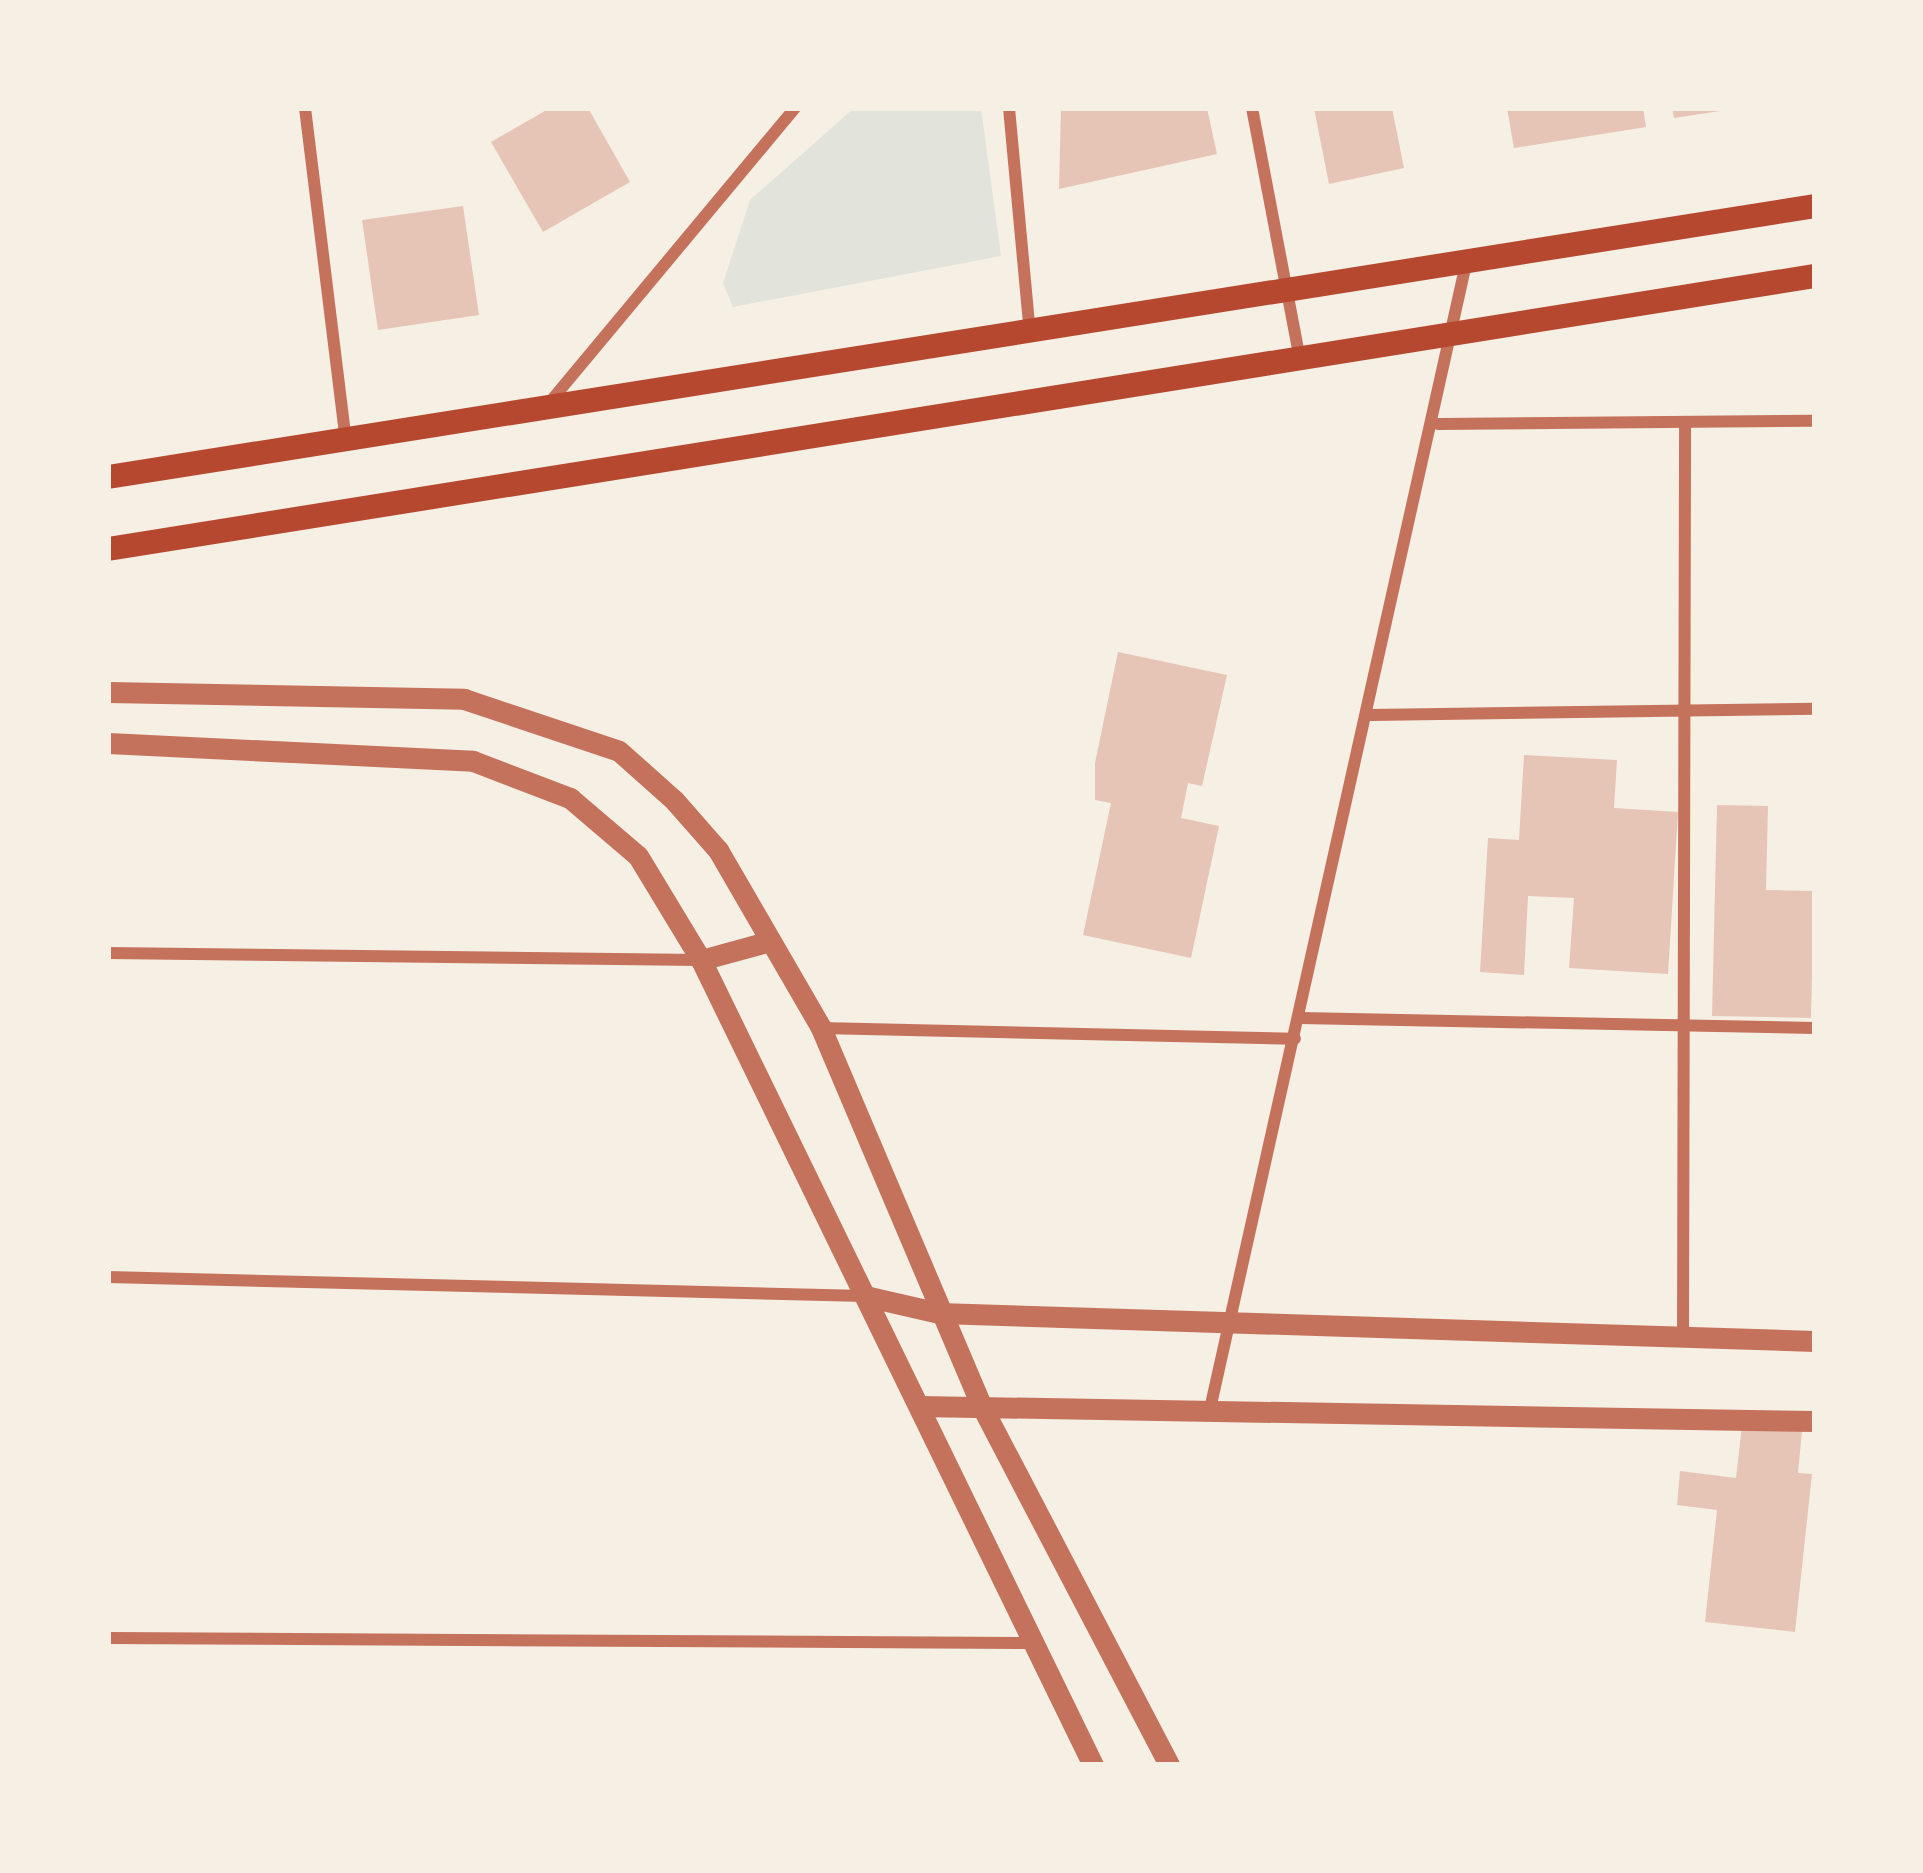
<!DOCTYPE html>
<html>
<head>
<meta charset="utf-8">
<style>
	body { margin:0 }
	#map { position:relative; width:1923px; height:1873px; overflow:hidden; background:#f6efe4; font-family:Raleway,sans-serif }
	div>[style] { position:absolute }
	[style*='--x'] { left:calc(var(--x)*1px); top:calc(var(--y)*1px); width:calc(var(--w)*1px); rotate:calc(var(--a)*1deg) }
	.green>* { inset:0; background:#e2e4dc }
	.building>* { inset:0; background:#e6c5b7 }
	.minor>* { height:12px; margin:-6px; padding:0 6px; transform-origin:6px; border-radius:6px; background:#c5725c }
	.tertiary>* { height:21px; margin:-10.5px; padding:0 10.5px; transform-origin:10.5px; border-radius:10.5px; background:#c5725c }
	.secondary>* { height:24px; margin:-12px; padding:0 12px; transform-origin:12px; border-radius:12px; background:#b5482f }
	span { translate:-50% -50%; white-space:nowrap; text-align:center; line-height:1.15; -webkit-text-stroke:10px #f6efe4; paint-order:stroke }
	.frame { position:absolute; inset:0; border:111px solid #f6efe4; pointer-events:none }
</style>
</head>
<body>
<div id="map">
	<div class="green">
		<div style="clip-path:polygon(854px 108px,981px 108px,1001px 256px,733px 307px,723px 283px,750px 200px)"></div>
	</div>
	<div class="building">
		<div style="clip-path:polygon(550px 108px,588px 108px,630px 182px,543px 232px,491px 142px)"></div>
		<div style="clip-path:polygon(1061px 108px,1207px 108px,1217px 154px,1059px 189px)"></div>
		<div style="clip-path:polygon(1314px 108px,1392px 108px,1404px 168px,1329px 184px)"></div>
		<div style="clip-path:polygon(1507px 108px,1643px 108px,1646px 127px,1514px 148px)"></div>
		<div style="clip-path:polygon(1672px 108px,1720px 108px,1720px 111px,1674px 118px)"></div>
		<div style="clip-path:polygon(463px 206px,479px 315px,378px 330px,362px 220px)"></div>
		<div style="clip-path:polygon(1118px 652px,1227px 675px,1202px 786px,1188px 783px,1181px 818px,1219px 826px,1191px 958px,1083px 935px,1111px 803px,1095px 800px,1095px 763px)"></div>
		<div style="clip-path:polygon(1524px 755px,1617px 760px,1614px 808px,1678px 812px,1668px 974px,1569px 968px,1574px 898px,1528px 896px,1524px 975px,1480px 972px,1488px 838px,1519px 840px)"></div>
		<div style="clip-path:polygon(1717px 805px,1768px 806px,1766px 890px,1814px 891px,1811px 1018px,1712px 1016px)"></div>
		<div style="clip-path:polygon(1742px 1425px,1802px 1431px,1798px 1473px,1812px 1474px,1795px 1632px,1705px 1622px,1717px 1510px,1677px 1505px,1680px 1471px,1736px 1478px)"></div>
	</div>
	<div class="minor">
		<div style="--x:305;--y:108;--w:335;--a:83"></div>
		<div style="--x:1009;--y:108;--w:227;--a:84.7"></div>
		<div style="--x:1252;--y:108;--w:257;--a:79.2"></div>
		<div style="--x:550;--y:402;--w:383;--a:-50.2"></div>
		<div style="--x:1438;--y:424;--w:377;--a:-0.5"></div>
		<div style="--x:1371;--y:715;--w:444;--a:-0.8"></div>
		<div style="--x:108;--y:953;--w:592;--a:0.68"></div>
		<div style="--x:1300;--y:1018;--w:515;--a:1.11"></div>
		<div style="--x:821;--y:1028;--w:474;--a:1.3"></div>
		<div style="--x:108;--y:1277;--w:757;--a:1.44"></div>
		<div style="--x:1683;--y:1338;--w:916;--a:-89.87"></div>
		<div style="--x:1210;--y:1409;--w:1169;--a:-77.4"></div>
		<div style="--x:108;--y:1638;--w:925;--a:0.31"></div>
	</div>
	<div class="tertiary">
		<div style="--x:108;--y:692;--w:356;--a:1.1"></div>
		<div style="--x:464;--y:699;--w:163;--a:18.5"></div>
		<div style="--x:619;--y:751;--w:74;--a:41.7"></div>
		<div style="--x:674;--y:800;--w:67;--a:48.7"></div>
		<div style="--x:718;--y:850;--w:206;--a:59.9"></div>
		<div style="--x:821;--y:1028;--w:410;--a:67"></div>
		<div style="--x:981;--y:1405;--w:406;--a:62.4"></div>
		<div style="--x:108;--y:743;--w:365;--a:2.8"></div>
		<div style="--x:473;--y:761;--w:104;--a:20.9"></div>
		<div style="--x:570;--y:798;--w:89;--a:40.5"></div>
		<div style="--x:638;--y:856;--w:122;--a:58.8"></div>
		<div style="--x:701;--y:960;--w:895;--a:64.04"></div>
		<div style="--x:701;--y:960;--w:72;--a:-15.4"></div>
		<div style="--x:865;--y:1296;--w:76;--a:12.9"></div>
		<div style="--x:939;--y:1313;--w:876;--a:1.83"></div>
		<div style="--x:919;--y:1406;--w:896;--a:0.96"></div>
	</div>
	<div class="secondary">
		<div style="--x:108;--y:477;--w:1728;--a:-9.02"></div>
		<div style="--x:108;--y:549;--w:1729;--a:-9.09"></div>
	</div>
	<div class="frame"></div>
</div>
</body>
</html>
